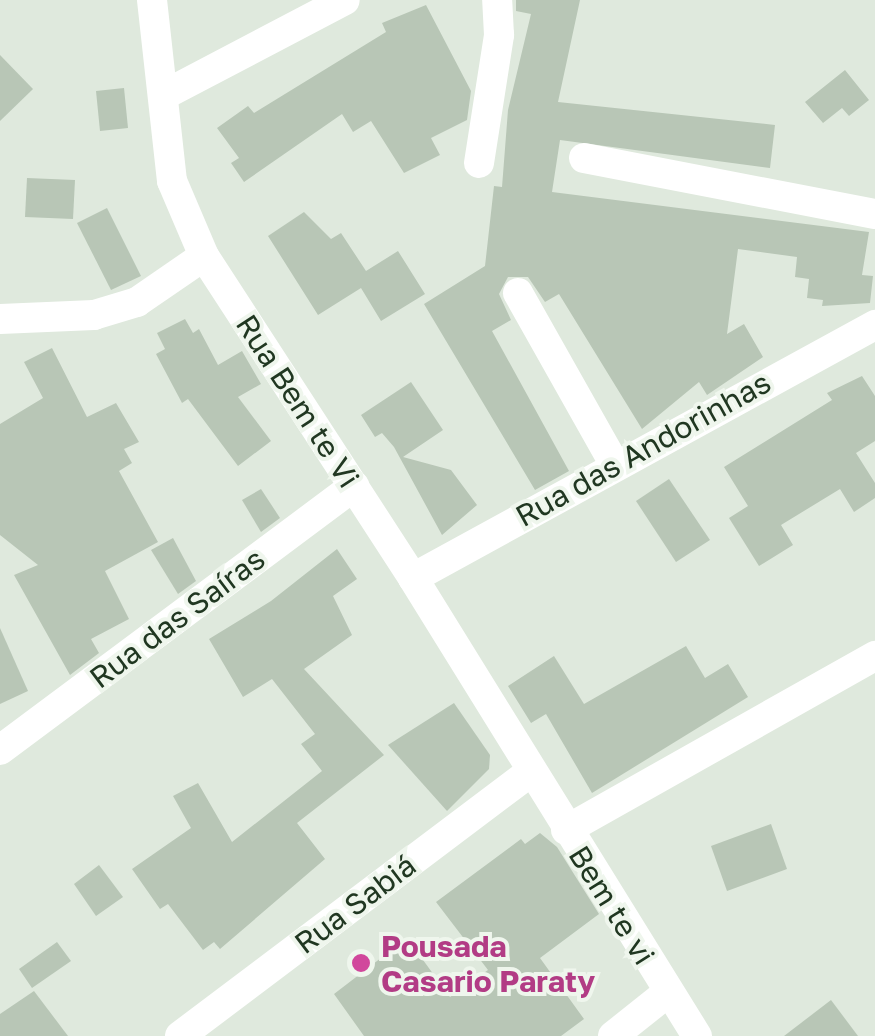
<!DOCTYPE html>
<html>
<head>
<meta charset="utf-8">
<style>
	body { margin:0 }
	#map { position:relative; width:875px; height:1036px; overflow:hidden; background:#dfe9dd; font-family:"Golos Text",sans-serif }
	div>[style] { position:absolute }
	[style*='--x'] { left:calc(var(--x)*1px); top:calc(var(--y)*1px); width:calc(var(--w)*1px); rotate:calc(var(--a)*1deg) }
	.building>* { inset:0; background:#b8c6b6 }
	.minor>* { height:30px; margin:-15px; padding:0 15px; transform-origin:15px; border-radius:15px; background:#fff }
	.dots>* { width:28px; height:28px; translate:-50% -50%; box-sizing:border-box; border:5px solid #eff6ed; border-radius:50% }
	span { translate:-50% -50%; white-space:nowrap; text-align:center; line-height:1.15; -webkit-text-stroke:8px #eff6ed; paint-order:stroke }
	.street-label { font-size:30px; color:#203721 }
	.hotel-label { font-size:30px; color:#b23c85; font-weight:700 }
	.left { translate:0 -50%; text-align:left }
</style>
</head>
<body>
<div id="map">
	<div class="building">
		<div style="clip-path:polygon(516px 0,580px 0,558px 102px,775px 125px,770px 168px,560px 140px,552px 192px,869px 232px,862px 275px,873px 276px,870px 303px,822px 306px,823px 300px,807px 298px,809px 279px,795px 277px,797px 257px,738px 249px,727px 334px,744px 324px,763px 357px,707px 395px,699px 382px,642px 429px,559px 294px,545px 302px,528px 277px,508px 277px,499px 294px,511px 320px,492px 331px,569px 471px,535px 490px,424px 304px,485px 266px,494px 186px,502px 187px,508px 110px,531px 14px,516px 11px)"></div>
		<div style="clip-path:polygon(426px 5px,471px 91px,467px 120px,431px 138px,440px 155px,404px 173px,371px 121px,353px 132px,342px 114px,244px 182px,231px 163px,239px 158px,217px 128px,248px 106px,254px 113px,386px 32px,382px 23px)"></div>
		<div style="clip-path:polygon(0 55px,33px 89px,0 121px)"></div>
		<div style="clip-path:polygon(845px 70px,869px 100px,849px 116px,842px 108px,823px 123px,805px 102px)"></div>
		<div style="clip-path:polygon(124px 88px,128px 128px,100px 131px,96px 91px)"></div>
		<div style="clip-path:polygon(27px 178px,75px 180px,73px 219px,25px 217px)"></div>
		<div style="clip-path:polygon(107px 208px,141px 276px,111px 290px,77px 223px)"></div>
		<div style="clip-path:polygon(304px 212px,331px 239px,341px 233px,366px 271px,398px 251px,425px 294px,381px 321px,361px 288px,318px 315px,268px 236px)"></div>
		<div style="clip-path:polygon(185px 319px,193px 333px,199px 329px,218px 365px,242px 351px,261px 384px,238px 397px,271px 441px,238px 466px,188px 399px,182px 403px,156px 354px,165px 349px,157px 333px)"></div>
		<div style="clip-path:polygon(52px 348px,87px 417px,116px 403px,139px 442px,124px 449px,132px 463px,119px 471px,158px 542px,105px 571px,129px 619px,91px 639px,99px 653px,70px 675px,14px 575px,38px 565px,0 535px,0 424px,43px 398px,24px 362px)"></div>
		<div style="clip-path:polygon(862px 376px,875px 396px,875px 441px,856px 453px,875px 483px,875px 498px,854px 512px,840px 489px,781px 525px,793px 545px,759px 566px,729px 518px,748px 506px,724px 467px,832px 400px,827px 393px)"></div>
		<div style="clip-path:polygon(411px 382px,443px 430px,403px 457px,451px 470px,477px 505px,442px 535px,394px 447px,382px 433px,375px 437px,361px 415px)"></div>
		<div style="clip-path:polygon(669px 479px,710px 540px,676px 562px,636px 501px)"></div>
		<div style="clip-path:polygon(261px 489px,280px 518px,261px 532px,242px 500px)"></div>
		<div style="clip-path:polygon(173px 538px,196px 581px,178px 594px,151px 550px)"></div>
		<div style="clip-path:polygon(337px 549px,357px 579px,333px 596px,352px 635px,304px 669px,384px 755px,297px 823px,325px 859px,220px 949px,214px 942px,203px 950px,168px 904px,160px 909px,132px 869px,191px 828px,173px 796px,198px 783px,232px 842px,322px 771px,301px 744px,315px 734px,272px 679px,243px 697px,209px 639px,271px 601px)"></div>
		<div style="clip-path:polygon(0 628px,28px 691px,0 704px)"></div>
		<div style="clip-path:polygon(686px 646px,705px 678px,728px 664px,748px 697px,592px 793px,546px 714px,531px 723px,508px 686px,554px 656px,584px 704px)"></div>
		<div style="clip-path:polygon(454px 703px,490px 755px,489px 769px,447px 811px,388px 745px)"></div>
		<div style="clip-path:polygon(771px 824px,787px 869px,727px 891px,711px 846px)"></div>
		<div style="clip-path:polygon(540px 833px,557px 847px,599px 914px,540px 958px,584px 1019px,561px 1036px,364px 1036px,334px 994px,407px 938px,450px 997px,488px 970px,436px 902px,521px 839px,525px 844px)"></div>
		<div style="clip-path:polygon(99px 865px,123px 897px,96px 916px,74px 884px)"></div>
		<div style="clip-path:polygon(57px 942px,71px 961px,32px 988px,19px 969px)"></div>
		<div style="clip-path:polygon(34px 991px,68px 1036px,0 1036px,0 1014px)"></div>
		<div style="clip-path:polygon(831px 1000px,858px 1036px,784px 1036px)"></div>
	</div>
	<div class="minor">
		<div style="--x:152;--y:0;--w:182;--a:83.7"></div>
		<div style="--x:172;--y:181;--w:82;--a:66.9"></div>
		<div style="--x:204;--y:256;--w:384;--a:57"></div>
		<div style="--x:413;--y:578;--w:539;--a:58.2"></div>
		<div style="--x:164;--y:95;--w:204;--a:-27.7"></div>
		<div style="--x:584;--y:158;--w:296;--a:10.9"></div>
		<div style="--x:479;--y:163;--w:130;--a:-81.1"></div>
		<div style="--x:499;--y:35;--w:35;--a:-93"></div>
		<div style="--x:518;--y:293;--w:197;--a:60.6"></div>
		<div style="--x:0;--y:319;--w:94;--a:-2.4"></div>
		<div style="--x:94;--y:315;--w:45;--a:-16.8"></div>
		<div style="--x:137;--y:302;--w:81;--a:-34.5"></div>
		<div style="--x:413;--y:578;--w:527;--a:-28.71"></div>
		<div style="--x:0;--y:750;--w:442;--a:-36.7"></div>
		<div style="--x:566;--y:830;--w:355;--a:-29.4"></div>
		<div style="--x:180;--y:1036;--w:438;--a:-37"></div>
		<div style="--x:613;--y:1036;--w:69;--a:-38.5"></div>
	</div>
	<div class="dots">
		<div style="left:361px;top:963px;background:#d1479c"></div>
	</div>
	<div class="street-label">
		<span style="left:298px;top:401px;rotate:57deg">Rua Bem te Vi</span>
		<span style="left:643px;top:449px;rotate:-29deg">Rua das Andorinhas</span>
		<span style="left:177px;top:618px;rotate:-37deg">Rua das Saíras</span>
		<span style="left:355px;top:904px;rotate:-37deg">Rua Sabiá</span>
		<span style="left:612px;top:905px;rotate:58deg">Bem te vi</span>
	</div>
	<div class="hotel-label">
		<span class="left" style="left:381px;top:963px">Pousada<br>Casario Paraty</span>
	</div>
</div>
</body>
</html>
